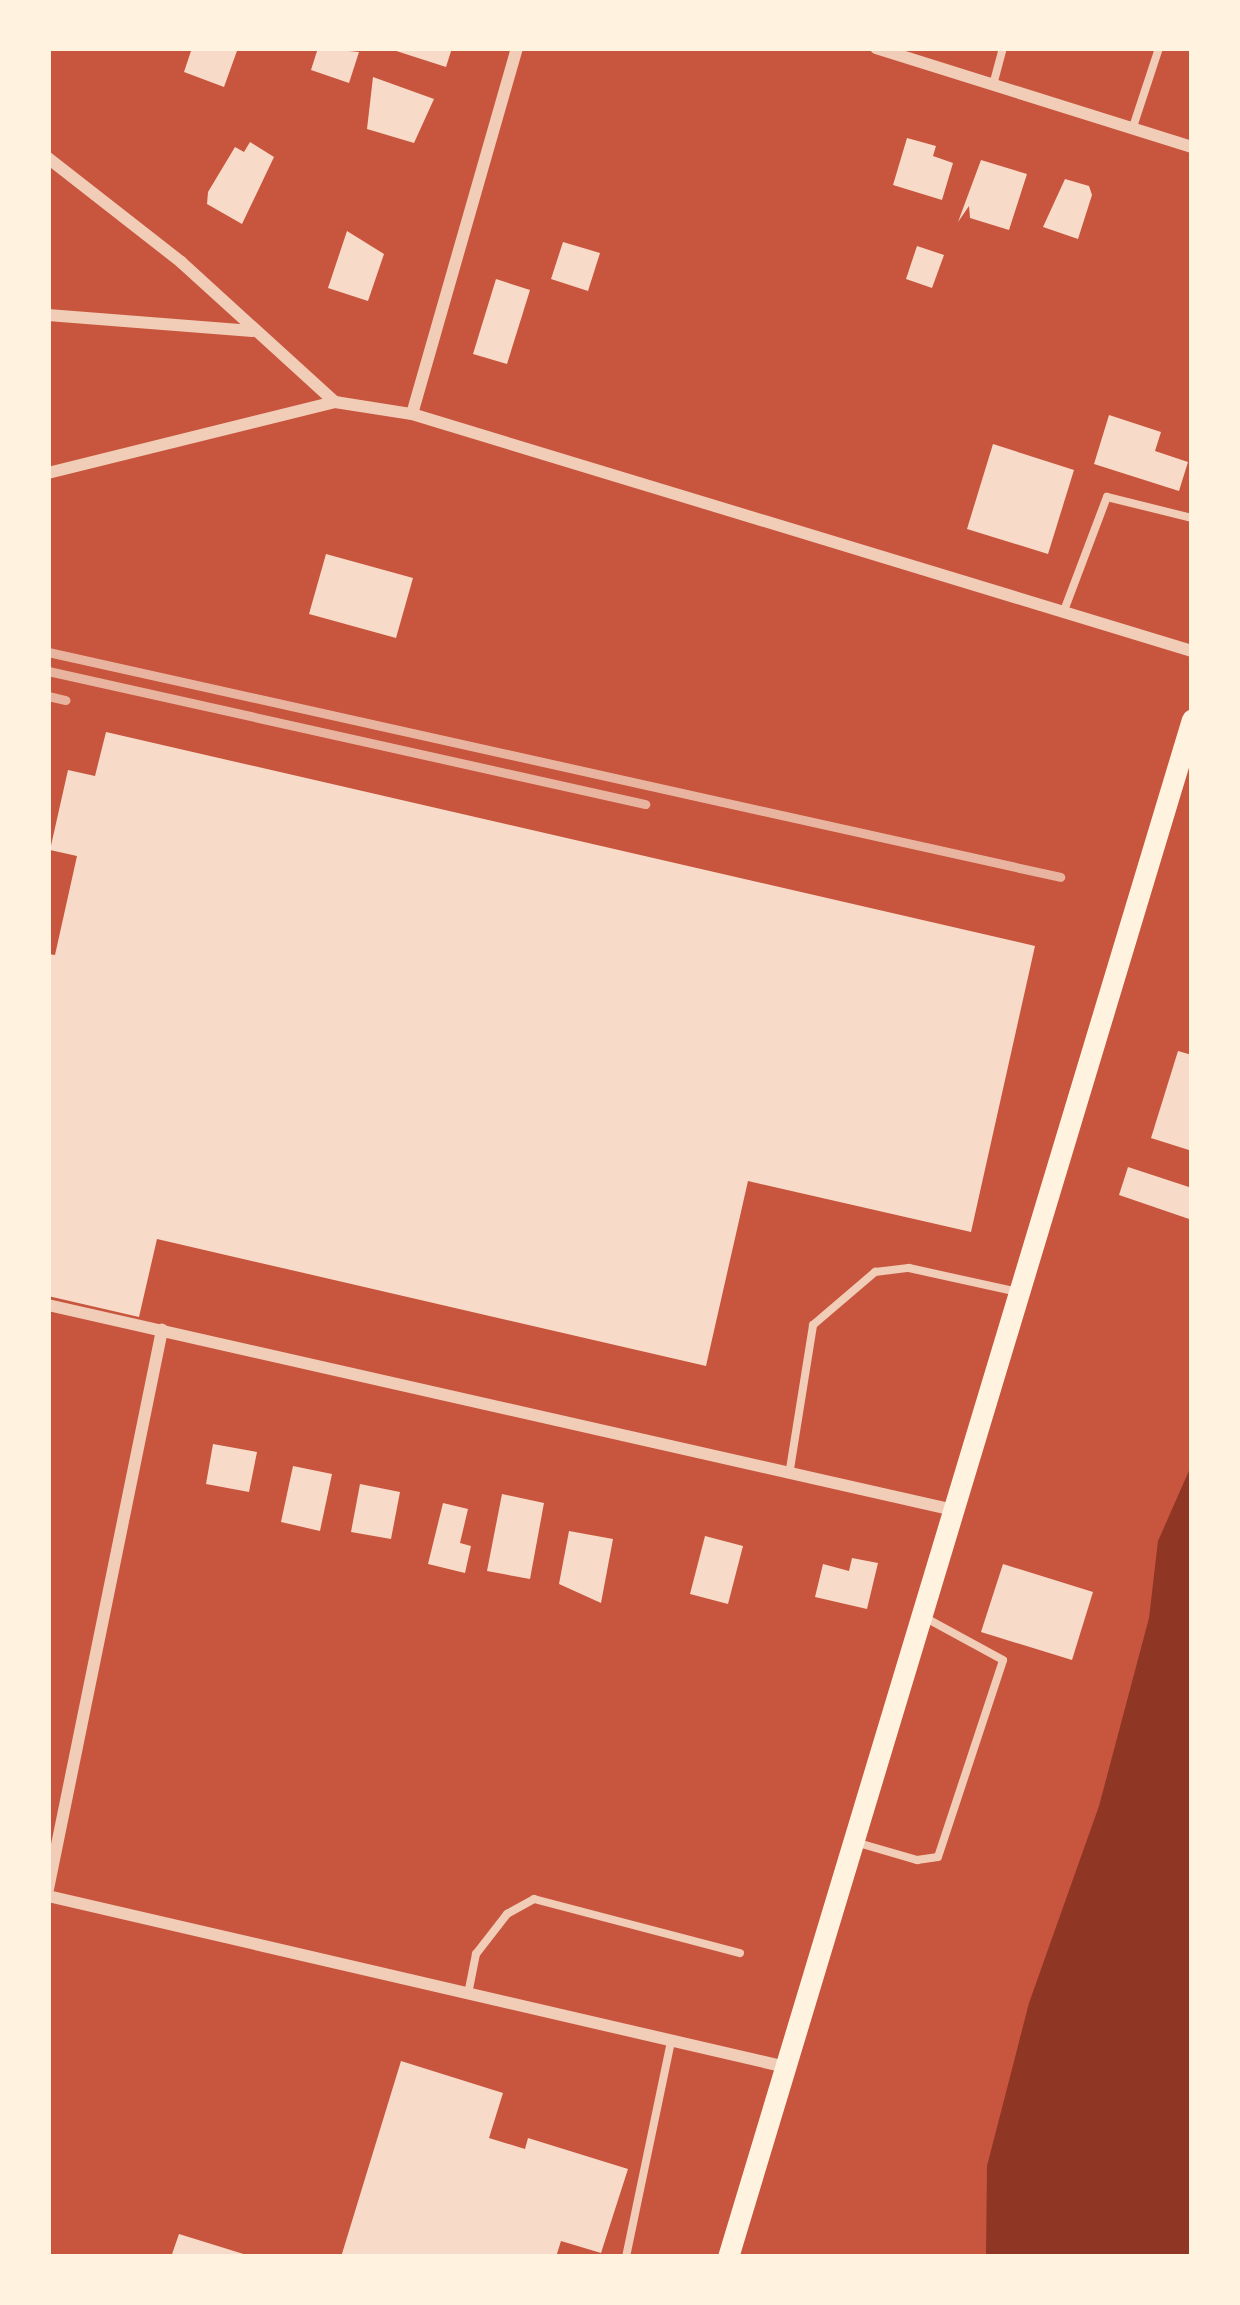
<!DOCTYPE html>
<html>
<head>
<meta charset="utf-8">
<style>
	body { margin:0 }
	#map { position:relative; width:1240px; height:2305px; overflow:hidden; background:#c8553d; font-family:"Crimson Pro",serif }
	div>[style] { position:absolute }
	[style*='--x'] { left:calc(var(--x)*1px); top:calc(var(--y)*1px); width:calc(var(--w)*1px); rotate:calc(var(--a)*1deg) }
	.water>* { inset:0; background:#8f3625 }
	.building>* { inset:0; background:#f7dbc8 }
	.service>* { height:8px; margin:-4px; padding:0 4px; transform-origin:4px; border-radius:4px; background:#f1ccb7 }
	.minor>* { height:12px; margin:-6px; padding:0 6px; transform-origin:6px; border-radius:6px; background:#f1ccb7 }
	.secondary>* { height:21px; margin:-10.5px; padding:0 10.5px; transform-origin:10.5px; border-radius:10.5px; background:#fff3e0 }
	.rail>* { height:9px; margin:-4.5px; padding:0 4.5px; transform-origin:4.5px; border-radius:4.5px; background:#e9b49f }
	span { translate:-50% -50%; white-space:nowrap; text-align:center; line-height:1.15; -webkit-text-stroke:9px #fff3e0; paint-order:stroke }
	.frame { position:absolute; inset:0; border:51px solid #fff3e0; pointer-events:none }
</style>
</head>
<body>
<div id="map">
	<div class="water">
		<div style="clip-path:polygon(1192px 1464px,1192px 2257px,986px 2257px,987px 2166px,1029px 2003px,1099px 1806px,1149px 1618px,1158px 1541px)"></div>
	</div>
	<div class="building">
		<div style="clip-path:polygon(192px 48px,238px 48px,224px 87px,184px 72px)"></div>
		<div style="clip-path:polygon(318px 48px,359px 52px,349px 83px,311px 70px)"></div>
		<div style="clip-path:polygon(387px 48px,452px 48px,446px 67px)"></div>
		<div style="clip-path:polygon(373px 77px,434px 99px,414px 143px,367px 129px)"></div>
		<div style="clip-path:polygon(907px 138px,936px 146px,933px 156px,953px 163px,942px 200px,893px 185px)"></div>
		<div style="clip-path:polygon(250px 142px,274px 157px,242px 224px,207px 204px,208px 192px,235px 147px,244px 152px)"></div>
		<div style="clip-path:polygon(981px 160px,1027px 174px,1009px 230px,970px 218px,969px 206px,958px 222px)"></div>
		<div style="clip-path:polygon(1065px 179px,1089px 186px,1092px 195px,1078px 239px,1043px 227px)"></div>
		<div style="clip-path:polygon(347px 231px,384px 254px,368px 301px,328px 288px)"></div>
		<div style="clip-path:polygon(563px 242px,600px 253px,588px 291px,551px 279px)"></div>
		<div style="clip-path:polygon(917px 246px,944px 255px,932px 288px,906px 279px)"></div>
		<div style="clip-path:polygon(496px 279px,530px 290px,507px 364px,473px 354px)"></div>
		<div style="clip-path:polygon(1109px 415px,1161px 432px,1155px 451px,1188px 462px,1179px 491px,1094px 464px)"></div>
		<div style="clip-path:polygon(993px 444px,1074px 470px,1048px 554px,967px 529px)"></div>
		<div style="clip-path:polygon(326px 554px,413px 578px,396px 638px,309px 614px)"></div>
		<div style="clip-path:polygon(106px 732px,1035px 946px,971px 1232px,748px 1181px,706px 1366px,157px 1239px,139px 1317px,48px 1296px,48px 954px,55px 955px,77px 856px,50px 850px,68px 770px,95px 776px)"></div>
		<div style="clip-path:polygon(1178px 1051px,1192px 1055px,1192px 1151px,1151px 1138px)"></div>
		<div style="clip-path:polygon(1128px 1167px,1192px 1188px,1192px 1220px,1119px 1195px)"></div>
		<div style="clip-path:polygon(213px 1444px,257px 1452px,249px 1492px,206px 1484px)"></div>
		<div style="clip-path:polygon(293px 1466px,332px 1474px,320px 1531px,281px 1522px)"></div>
		<div style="clip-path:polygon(360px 1484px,400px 1492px,391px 1539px,351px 1532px)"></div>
		<div style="clip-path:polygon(502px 1494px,544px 1503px,530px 1579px,487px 1571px)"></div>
		<div style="clip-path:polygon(443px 1503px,468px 1509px,460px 1543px,471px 1546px,465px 1573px,428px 1564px)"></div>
		<div style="clip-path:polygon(569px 1531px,613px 1539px,601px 1603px,559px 1584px)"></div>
		<div style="clip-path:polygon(705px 1536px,743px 1546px,728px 1604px,690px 1594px)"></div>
		<div style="clip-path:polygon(852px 1558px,878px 1563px,867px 1609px,815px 1597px,823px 1564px,849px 1571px)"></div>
		<div style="clip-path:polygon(1003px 1564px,1093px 1592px,1072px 1660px,981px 1632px)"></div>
		<div style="clip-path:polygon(401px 2061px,503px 2093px,489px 2138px,525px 2149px,528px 2138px,628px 2169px,601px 2253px,561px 2241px,556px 2257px,341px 2257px)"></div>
		<div style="clip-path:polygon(179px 2234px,250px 2256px,250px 2257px,171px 2257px)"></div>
	</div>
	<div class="service">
		<div style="--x:993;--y:85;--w:38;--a:-75"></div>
		<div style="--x:1133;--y:127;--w:83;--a:-71.8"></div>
		<div style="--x:1065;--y:608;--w:119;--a:-69.3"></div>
		<div style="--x:1107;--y:497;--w:88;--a:13.9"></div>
		<div style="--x:790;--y:1469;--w:146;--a:-80.9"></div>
		<div style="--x:813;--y:1325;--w:82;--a:-40.5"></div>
		<div style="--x:875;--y:1272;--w:34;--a:-7"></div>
		<div style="--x:909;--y:1268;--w:107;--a:12.4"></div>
		<div style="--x:855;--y:1842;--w:65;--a:16.2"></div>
		<div style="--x:917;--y:1860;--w:21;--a:-8"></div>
		<div style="--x:938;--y:1857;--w:207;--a:-71.7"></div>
		<div style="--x:1003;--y:1660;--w:92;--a:-151.5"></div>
		<div style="--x:468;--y:1994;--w:41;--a:-78.7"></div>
		<div style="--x:476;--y:1954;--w:51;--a:-52.2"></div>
		<div style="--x:507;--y:1914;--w:31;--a:-29"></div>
		<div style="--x:534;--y:1899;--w:213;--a:14.7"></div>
		<div style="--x:626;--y:2257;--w:221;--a:-78.2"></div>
	</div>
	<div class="minor">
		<div style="--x:876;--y:48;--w:331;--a:17.4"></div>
		<div style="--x:48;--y:158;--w:169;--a:38"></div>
		<div style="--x:181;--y:262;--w:208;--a:42.3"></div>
		<div style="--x:335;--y:402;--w:78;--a:8.9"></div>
		<div style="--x:412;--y:414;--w:815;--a:16.9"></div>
		<div style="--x:48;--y:315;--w:205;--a:4.5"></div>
		<div style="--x:412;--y:414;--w:381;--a:-74"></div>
		<div style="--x:48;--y:473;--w:296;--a:-13.9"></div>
		<div style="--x:48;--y:1305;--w:928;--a:12.76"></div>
		<div style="--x:48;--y:1889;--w:571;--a:-78.47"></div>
		<div style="--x:48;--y:1896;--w:758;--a:13.05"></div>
	</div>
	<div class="secondary">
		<div style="--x:728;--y:2257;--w:1606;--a:-73.21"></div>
	</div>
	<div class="rail">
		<div style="--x:48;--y:652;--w:1037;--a:12.53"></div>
		<div style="--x:48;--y:671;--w:612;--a:12.56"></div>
		<div style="--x:48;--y:696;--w:18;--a:13"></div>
	</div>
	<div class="frame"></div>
</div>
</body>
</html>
